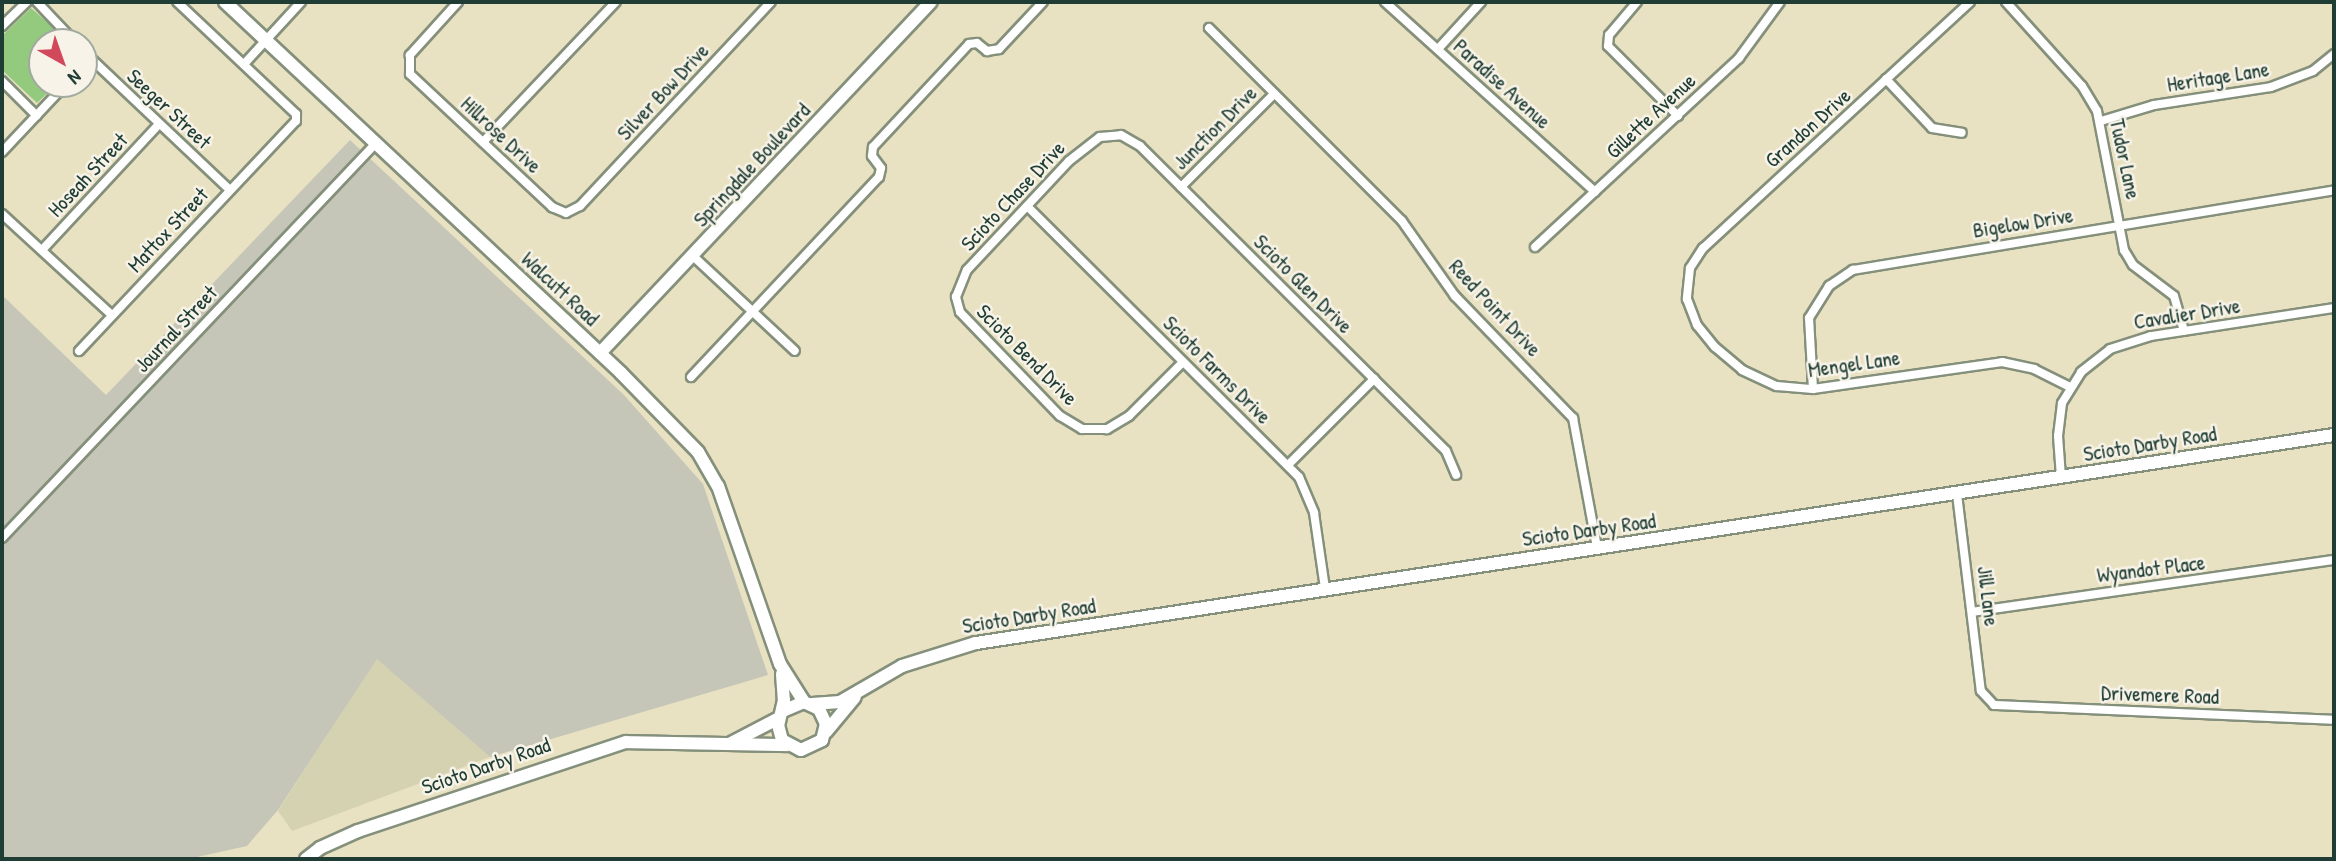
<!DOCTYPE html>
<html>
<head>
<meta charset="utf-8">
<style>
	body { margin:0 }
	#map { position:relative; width:2336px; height:861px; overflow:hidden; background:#e9e2c2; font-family:"Patrick Hand",sans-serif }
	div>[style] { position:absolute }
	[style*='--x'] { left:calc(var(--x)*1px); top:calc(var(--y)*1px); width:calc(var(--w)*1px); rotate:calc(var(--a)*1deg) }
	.built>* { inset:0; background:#d5d2b2 }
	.industrial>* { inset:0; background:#c5c5b8 }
	.green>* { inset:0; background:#93ca7d }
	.roads { filter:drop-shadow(2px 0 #84907b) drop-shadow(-2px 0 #84907b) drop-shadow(0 2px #84907b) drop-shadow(0 -2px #84907b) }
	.street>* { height:8px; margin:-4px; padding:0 4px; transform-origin:4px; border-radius:4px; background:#fff }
	.secondary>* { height:12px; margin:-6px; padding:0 6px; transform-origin:6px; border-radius:6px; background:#fff }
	span { translate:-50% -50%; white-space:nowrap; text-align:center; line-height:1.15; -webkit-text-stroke:5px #f7f3e8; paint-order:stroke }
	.street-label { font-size:21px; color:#1f3d34 }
	.frame { position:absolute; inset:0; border:4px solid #1f3d34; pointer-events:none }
	.north { position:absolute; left:28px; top:28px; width:70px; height:70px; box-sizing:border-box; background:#f7f3e8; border:2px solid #a1aaa0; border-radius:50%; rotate:140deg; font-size:19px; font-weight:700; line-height:28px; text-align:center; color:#1f3d34 }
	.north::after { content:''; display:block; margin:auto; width:24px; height:32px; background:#d1495b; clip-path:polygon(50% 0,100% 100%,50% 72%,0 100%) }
</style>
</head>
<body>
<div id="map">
	<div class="built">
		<div style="clip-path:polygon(377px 658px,490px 757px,292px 831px,278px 811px)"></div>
	</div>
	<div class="industrial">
		<div style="clip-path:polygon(350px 140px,624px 395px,703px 484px,768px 675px,490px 757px,377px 659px,278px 810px,247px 846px,188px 859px,2px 859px,2px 295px,106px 395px)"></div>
	</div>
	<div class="green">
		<div style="clip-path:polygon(31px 8px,70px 42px,42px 42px,42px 84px,57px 84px,37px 103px,2px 70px,2px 36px)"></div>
	</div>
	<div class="roads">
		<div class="street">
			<div style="--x:37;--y:2;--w:55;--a:46.5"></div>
			<div style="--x:458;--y:2;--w:72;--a:132.2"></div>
			<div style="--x:410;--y:55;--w:19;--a:90"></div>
			<div style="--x:410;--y:74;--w:195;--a:43.1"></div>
			<div style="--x:552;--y:207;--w:15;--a:23"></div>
			<div style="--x:566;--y:213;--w:16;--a:-27"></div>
			<div style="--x:580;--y:206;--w:279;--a:-46.9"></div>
			<div style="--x:1385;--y:2;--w:283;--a:42.1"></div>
			<div style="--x:1637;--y:2;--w:43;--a:130.3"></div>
			<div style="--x:1609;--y:35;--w:11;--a:95"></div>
			<div style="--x:1608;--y:46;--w:99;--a:45"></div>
			<div style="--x:1970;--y:2;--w:363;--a:137.3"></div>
			<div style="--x:1703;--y:248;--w:24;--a:123"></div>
			<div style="--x:1690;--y:268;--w:31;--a:96"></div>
			<div style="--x:1687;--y:299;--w:28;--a:69"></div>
			<div style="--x:1697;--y:325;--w:28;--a:51"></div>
			<div style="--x:1715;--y:347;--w:35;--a:40"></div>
			<div style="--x:1742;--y:370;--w:38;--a:25"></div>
			<div style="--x:1777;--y:386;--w:36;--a:5"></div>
			<div style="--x:1813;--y:389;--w:191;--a:-8.1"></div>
			<div style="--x:2002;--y:362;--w:33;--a:12"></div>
			<div style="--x:2034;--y:369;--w:40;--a:26.6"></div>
			<div style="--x:2006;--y:2;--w:113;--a:47.9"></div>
			<div style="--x:2082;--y:86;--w:29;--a:59"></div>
			<div style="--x:2097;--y:111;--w:142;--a:79"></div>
			<div style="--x:2124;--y:250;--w:17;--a:59"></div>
			<div style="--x:2133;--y:265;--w:51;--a:37.1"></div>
			<div style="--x:2174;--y:296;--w:36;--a:74"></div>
			<div style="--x:2;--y:26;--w:35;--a:-44"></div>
			<div style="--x:1209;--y:28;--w:273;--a:45"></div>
			<div style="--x:1402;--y:221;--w:92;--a:54.8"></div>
			<div style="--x:1455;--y:296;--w:170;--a:46"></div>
			<div style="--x:1573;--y:418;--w:132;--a:79.5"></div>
			<div style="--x:1438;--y:49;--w:64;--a:-47.5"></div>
			<div style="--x:84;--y:52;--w:201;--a:43.4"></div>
			<div style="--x:244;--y:64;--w:84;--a:-47.4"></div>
			<div style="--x:1886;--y:79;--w:67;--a:46.8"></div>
			<div style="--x:1932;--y:128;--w:30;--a:9"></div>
			<div style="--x:2;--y:81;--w:49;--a:45"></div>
			<div style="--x:2101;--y:121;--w:55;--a:-16.8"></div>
			<div style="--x:2154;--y:105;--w:118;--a:-8.7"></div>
			<div style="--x:2271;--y:87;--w:45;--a:-20.9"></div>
			<div style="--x:2313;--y:71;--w:27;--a:-39"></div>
			<div style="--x:483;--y:142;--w:193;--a:-46.5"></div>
			<div style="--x:2;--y:152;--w:93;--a:-46.7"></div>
			<div style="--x:1181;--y:187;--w:132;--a:-45"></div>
			<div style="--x:1027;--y:206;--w:384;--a:44.9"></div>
			<div style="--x:1299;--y:477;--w:39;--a:67"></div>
			<div style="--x:1314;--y:513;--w:76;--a:81.7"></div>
			<div style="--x:2;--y:214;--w:149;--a:42.6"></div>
			<div style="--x:1535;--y:247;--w:278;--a:-42.8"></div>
			<div style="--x:1739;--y:58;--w:69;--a:-53.8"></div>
			<div style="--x:42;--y:250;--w:172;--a:-47.1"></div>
			<div style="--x:693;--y:256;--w:139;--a:43"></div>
			<div style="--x:79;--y:351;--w:316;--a:-46.7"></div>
			<div style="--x:296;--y:121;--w:7;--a:-90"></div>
			<div style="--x:296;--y:114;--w:163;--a:-136.7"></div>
			<div style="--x:1183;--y:362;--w:76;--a:135"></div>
			<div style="--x:1129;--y:416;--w:26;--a:149"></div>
			<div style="--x:1107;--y:429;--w:25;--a:180"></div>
			<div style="--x:1082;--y:429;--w:26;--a:-149"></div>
			<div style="--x:1060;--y:416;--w:144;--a:-133.9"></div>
			<div style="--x:960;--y:312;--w:16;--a:-105"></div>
			<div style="--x:956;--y:297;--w:29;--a:-68"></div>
			<div style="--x:967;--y:270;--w:149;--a:-46.9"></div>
			<div style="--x:1069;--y:161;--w:39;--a:-38"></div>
			<div style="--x:1100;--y:137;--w:21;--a:-5"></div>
			<div style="--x:1121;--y:135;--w:22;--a:30"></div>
			<div style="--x:1140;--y:146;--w:432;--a:44.9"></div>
			<div style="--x:1446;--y:451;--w:26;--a:67"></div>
			<div style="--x:691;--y:377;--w:274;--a:-46.8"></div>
			<div style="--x:879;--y:177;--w:9;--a:-77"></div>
			<div style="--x:881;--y:168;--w:15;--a:-127"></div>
			<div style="--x:872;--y:156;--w:9;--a:-84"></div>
			<div style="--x:873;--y:147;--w:141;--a:-47"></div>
			<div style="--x:969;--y:44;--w:8;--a:-7"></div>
			<div style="--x:977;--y:43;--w:13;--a:39"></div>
			<div style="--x:987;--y:51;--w:12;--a:-9"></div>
			<div style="--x:999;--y:49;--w:64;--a:-46.9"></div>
			<div style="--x:1813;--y:389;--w:71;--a:-93.2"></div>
			<div style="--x:1809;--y:318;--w:38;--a:-58"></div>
			<div style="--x:1829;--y:286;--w:29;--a:-34"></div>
			<div style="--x:1853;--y:270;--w:488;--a:-9.4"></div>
			<div style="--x:1288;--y:465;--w:122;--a:-45"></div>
			<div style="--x:2061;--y:477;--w:41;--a:-94.2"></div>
			<div style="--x:2058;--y:436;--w:33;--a:-83"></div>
			<div style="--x:2062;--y:403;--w:36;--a:-58"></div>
			<div style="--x:2081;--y:372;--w:37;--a:-38"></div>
			<div style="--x:2110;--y:349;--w:43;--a:-17.6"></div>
			<div style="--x:2151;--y:336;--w:185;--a:-8.7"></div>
			<div style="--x:1957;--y:494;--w:198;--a:83.1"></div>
			<div style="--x:1981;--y:691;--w:19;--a:47"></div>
			<div style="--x:1994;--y:705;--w:340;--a:2.5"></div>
			<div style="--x:2;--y:538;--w:544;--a:-46.56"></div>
			<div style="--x:1972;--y:612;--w:366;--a:-8.2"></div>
		</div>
		<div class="secondary">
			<div style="--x:225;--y:2;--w:543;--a:43.13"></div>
			<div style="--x:621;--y:373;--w:110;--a:45.7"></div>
			<div style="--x:698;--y:452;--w:39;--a:60"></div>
			<div style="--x:718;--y:486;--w:188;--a:70.8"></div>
			<div style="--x:780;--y:664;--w:45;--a:57.7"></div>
			<div style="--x:600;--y:353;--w:482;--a:-46.7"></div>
			<div style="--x:782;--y:674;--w:26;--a:86"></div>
			<div style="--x:784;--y:700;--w:26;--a:103"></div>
			<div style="--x:778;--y:725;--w:16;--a:75"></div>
			<div style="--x:782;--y:740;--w:21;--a:28"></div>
			<div style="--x:801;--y:750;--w:23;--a:-25"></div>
			<div style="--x:822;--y:740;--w:16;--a:-76"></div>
			<div style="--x:826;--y:724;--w:17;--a:-115"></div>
			<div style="--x:819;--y:709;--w:17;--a:-155"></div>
			<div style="--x:804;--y:702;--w:23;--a:157"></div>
			<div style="--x:812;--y:704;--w:28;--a:-4"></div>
			<div style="--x:840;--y:702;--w:72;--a:-30.1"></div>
			<div style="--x:902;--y:666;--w:77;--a:-17.3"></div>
			<div style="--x:976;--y:643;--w:1374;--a:-8.71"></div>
			<div style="--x:826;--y:732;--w:45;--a:-50.4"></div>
			<div style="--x:731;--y:743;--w:54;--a:-27.5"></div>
			<div style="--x:306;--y:859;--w:18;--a:-38"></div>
			<div style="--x:320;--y:848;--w:42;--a:-24.1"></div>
			<div style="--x:358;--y:831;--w:282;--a:-18.4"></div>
			<div style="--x:626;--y:742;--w:161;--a:1.1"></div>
		</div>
	</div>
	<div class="street-label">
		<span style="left:2218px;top:77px;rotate:-9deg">Heritage Lane</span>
		<span style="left:1502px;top:84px;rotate:42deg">Paradise Avenue</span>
		<span style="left:663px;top:92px;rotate:-47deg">Silver Bow Drive</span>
		<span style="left:169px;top:109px;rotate:43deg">Seeger Street</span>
		<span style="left:1651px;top:116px;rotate:-43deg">Gillette Avenue</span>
		<span style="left:1215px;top:128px;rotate:-45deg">Junction Drive</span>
		<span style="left:1808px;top:128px;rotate:-42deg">Grandon Drive</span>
		<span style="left:501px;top:135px;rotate:43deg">Hillrose Drive</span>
		<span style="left:2125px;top:159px;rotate:78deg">Tudor Lane</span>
		<span style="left:752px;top:165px;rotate:-47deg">Springdale Boulevard</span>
		<span style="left:88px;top:175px;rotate:-47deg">Hoseah Street</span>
		<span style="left:1013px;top:196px;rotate:-47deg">Scioto Chase Drive</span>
		<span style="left:2023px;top:223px;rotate:-9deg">Bigelow Drive</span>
		<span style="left:168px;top:230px;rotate:-47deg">Mattox Street</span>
		<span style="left:1303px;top:284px;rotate:45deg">Scioto Glen Drive</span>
		<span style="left:560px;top:289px;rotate:43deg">Walcutt Road</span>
		<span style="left:1495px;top:308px;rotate:47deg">Reed Point Drive</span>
		<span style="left:2187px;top:314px;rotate:-9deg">Cavalier Drive</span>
		<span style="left:176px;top:329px;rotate:-47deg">Journal Street</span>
		<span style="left:1027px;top:355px;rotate:45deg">Scioto Bend Drive</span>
		<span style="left:1854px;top:364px;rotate:-8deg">Mengel Lane</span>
		<span style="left:1217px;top:370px;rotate:45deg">Scioto Farms Drive</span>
		<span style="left:2150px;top:444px;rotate:-9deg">Scioto Darby Road</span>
		<span style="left:1589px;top:530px;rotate:-8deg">Scioto Darby Road</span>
		<span style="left:2151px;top:569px;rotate:-7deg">Wyandot Place</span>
		<span style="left:1988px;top:596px;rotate:83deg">Jill Lane</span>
		<span style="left:1029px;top:616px;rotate:-9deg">Scioto Darby Road</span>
		<span style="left:2160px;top:695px;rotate:2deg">Drivemere Road</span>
		<span style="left:486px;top:766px;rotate:-19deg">Scioto Darby Road</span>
	</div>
	<div class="frame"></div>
	<div class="north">N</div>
</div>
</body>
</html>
